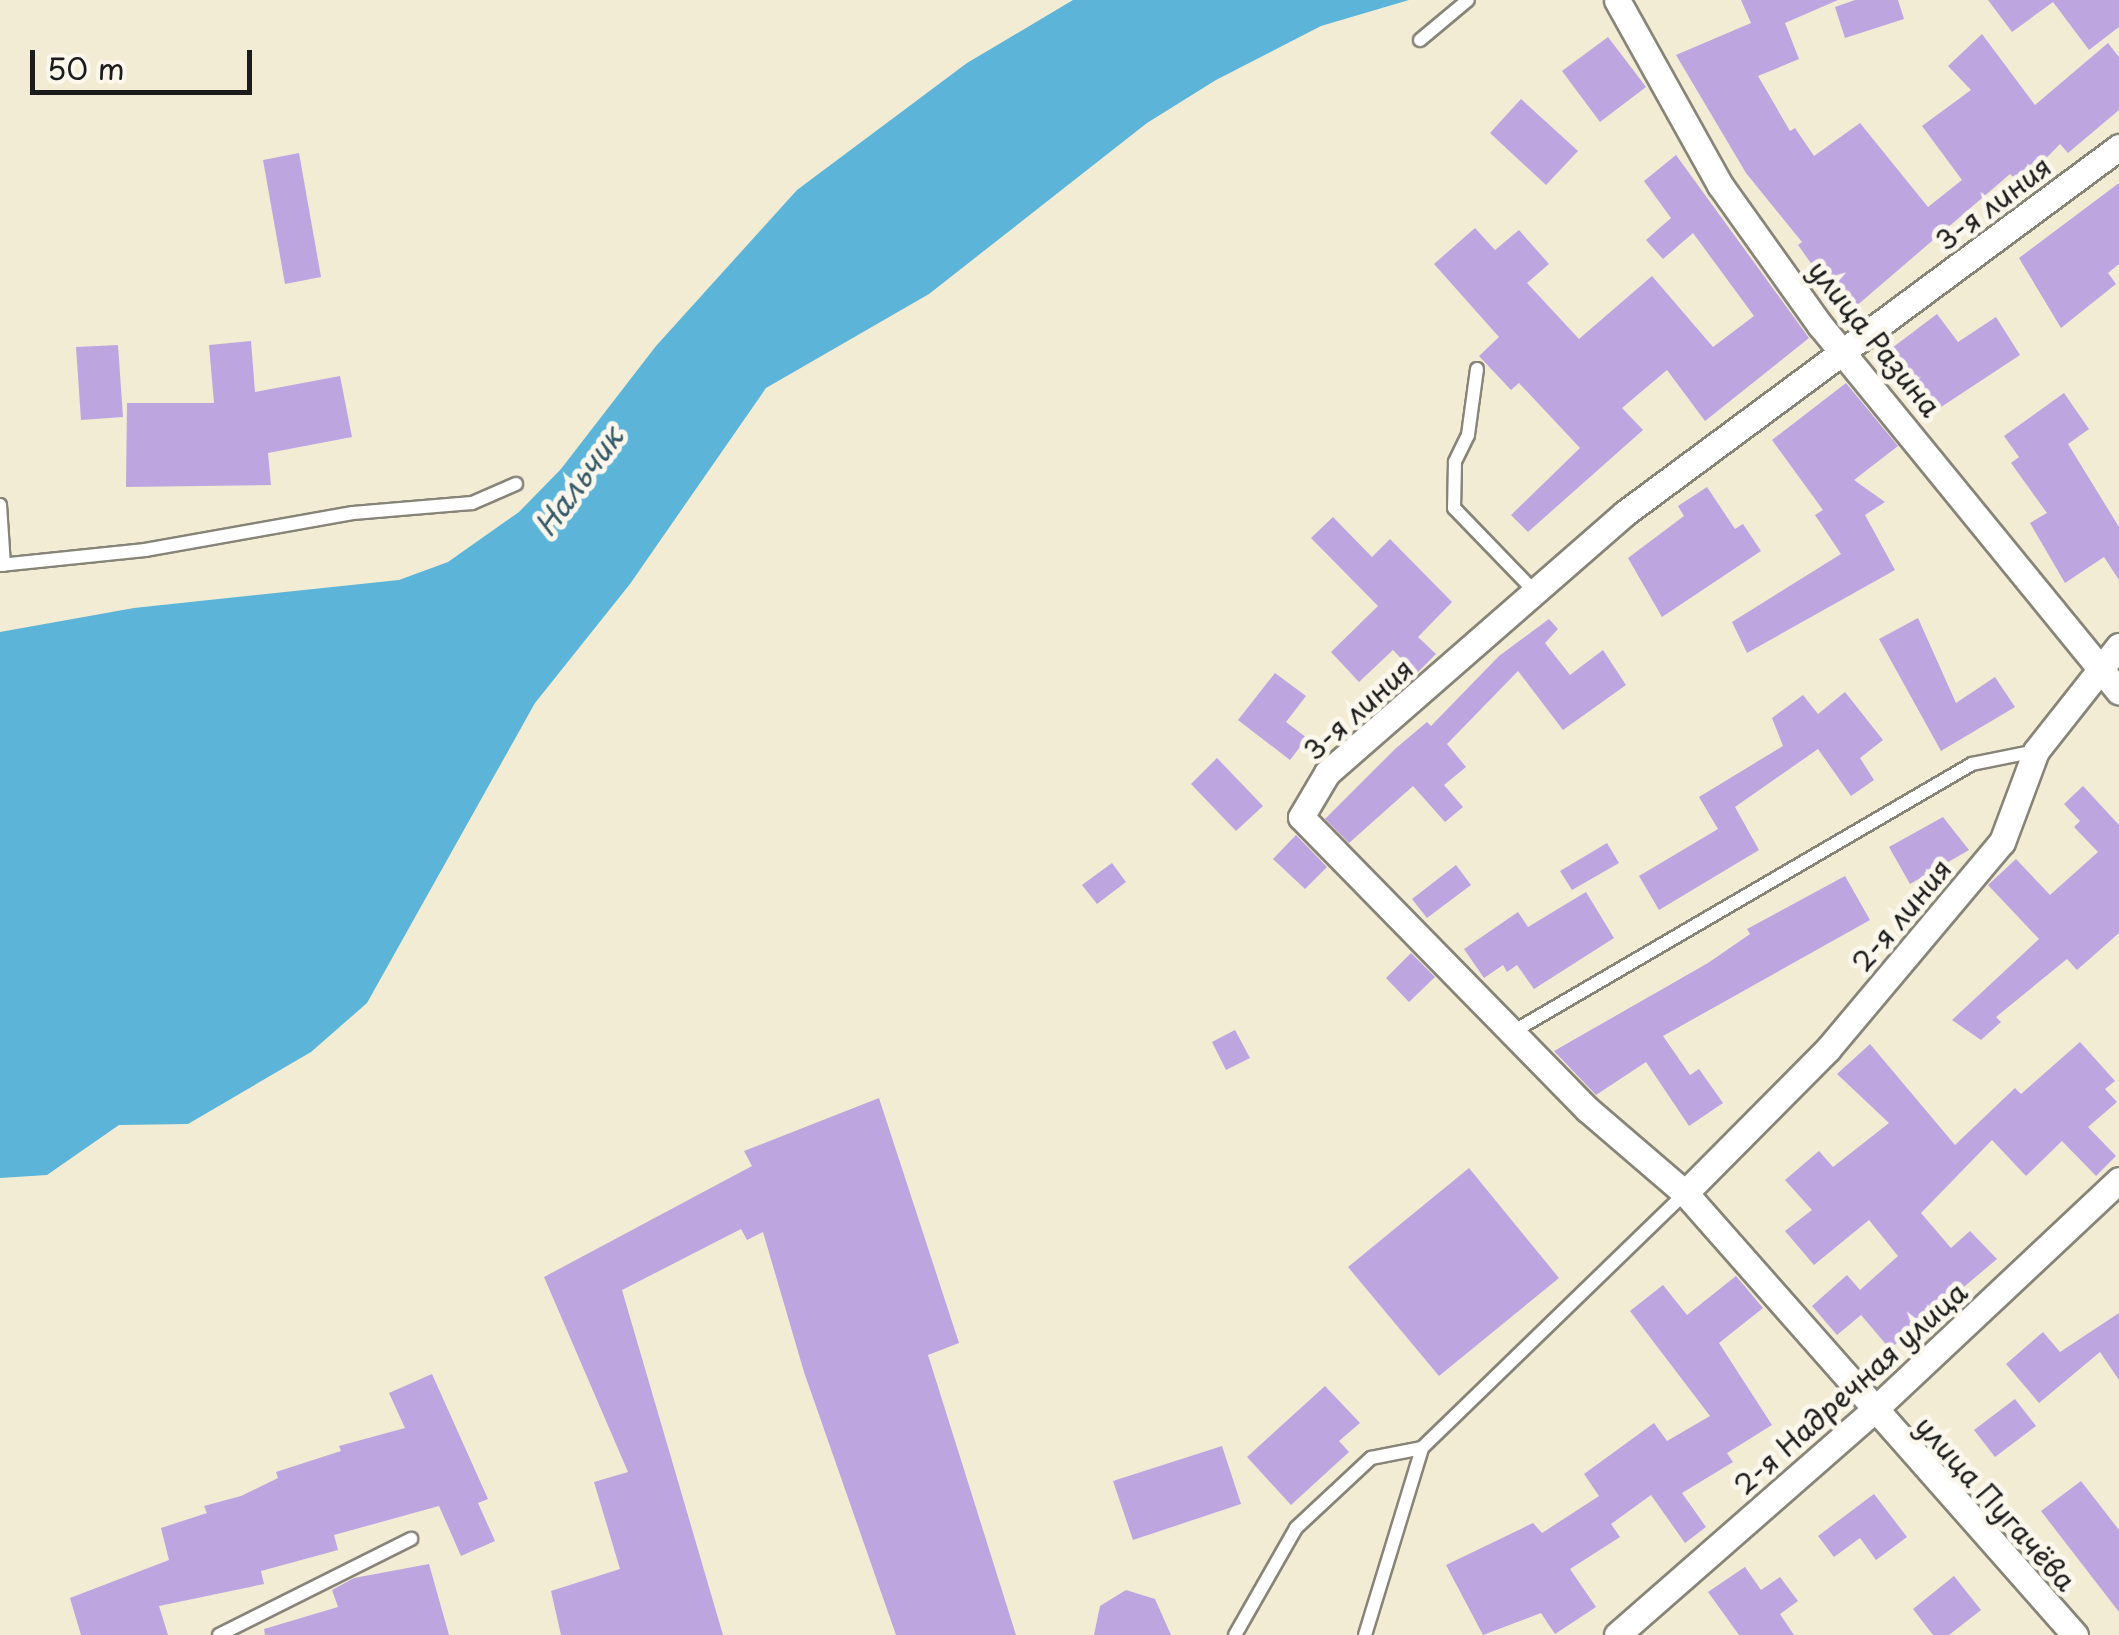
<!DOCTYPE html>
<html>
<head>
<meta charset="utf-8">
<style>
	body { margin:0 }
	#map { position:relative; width:2119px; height:1635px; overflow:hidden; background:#f2ecd5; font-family:"Playpen Sans",sans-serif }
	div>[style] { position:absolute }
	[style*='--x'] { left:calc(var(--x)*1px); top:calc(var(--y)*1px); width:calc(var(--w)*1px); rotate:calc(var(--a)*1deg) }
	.water>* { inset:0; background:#5cb4d9 }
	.building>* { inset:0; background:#bda5e0 }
	.roads { filter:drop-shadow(2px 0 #878478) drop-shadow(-2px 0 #878478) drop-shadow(0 2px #878478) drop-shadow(0 -2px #878478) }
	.lane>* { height:12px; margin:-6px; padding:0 6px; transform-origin:6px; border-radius:6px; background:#fff }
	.street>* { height:25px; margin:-12.5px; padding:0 12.5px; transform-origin:12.5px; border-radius:12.5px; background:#fff }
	span { translate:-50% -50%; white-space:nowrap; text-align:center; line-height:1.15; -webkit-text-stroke:10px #fbf7ec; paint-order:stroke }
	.street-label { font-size:28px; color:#1c1c1c }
	.water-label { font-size:30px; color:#365968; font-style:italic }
	.scale { position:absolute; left:30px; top:50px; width:222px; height:45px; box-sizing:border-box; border:5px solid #1c1c1c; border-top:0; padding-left:12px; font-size:30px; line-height:35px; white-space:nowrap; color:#1c1c1c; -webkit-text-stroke:8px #fbf7ec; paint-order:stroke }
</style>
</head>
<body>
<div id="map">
	<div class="water">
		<div style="clip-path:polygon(1073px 0,1409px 0,1321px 26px,1216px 80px,1147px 123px,929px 294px,766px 388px,630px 584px,535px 703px,367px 1003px,311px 1052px,188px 1124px,119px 1125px,47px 1175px,0 1178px,0 632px,134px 608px,399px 580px,448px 562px,519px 512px,561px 469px,656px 346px,797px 190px,967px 63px)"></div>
	</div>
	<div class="building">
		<div style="clip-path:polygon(1741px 0,1838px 0,1785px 23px,1799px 59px,1758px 76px,1790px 131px,1795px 128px,1814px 156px,1860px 123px,1928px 207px,1962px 180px,1922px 126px,1971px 90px,1948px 66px,1982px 34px,2035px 105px,2108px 43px,2119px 57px,2119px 110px,2068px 153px,2060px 144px,2021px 184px,2010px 174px,1847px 314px,1798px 245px,1802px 242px,1746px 173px,1676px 55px,1751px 23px)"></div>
		<div style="clip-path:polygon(1855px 0,1898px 0,1904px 19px,1845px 38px,1835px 7px)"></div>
		<div style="clip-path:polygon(1988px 0,2119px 0,2119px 27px,2089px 50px,2053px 2px,2012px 32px)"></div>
		<div style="clip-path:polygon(1608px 37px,1646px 87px,1600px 122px,1562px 71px)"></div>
		<div style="clip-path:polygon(1521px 99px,1578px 151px,1546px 185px,1490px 133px)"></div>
		<div style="clip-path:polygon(299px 153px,321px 277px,285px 284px,263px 160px)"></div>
		<div style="clip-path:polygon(1676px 155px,1809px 338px,1705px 421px,1667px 370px,1622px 408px,1643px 430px,1528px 532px,1511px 515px,1580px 448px,1519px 383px,1511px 390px,1479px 356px,1499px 337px,1434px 264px,1475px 228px,1495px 250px,1519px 230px,1549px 264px,1527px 283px,1579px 339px,1652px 276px,1713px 347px,1754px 316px,1693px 233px,1663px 259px,1646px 240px,1671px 218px,1644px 181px)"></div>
		<div style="clip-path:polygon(2119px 183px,2119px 264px,2108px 273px,2116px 284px,2061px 328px,2019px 258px)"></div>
		<div style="clip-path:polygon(1937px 314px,1958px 342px,1996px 317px,2020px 355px,1935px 411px,1892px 348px)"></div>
		<div style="clip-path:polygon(251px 341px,255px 392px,340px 376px,352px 437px,268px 453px,271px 485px,126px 487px,127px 403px,214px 403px,209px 345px)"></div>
		<div style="clip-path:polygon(118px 345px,123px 417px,81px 420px,76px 347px)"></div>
		<div style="clip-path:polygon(1846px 383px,1898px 446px,1854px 480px,1885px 502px,1865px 515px,1895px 570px,1747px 653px,1732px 622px,1841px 554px,1815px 515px,1823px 510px,1772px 440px)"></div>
		<div style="clip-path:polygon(2064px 393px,2089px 429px,2068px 444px,2119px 527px,2119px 580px,2104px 557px,2065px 583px,2030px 523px,2047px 513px,2011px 463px,2019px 457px,2004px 436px)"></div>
		<div style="clip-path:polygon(1707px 487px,1735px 529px,1743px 524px,1761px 551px,1662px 617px,1628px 558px,1684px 516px,1678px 506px)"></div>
		<div style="clip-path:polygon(1333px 517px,1372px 557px,1390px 539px,1452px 602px,1418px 637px,1436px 654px,1416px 674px,1393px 650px,1359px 682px,1331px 652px,1378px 606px,1311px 538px)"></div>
		<div style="clip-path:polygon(1918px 618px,1956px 703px,1995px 677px,2015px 707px,1941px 751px,1879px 639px)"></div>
		<div style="clip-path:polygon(1549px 619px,1558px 629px,1545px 643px,1570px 675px,1603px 650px,1626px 685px,1563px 730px,1518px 671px,1447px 744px,1466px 767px,1444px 785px,1463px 807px,1445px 822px,1413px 786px,1349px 843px,1325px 819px,1395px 749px,1427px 722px,1431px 726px,1499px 656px)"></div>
		<div style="clip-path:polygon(1275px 673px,1306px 696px,1286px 722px,1307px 738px,1290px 760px,1238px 720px)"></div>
		<div style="clip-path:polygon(1845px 692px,1883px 740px,1860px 758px,1874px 780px,1851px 796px,1818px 749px,1735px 807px,1759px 850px,1659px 910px,1639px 876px,1718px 829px,1699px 797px,1783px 746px,1772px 718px,1803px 695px,1818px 714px)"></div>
		<div style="clip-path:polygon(1217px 758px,1263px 806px,1236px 831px,1191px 784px)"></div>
		<div style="clip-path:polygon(2083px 786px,2119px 825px,2119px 933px,2077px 970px,2067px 959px,1996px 1017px,2001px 1022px,1981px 1040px,1952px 1020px,2039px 939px,1988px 885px,2016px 859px,2050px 895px,2098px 852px,2074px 827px,2080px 821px,2064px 804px)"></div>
		<div style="clip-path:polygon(1943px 817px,1969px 850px,1910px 884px,1889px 847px)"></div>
		<div style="clip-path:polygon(1296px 835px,1327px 867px,1305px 889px,1273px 859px)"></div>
		<div style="clip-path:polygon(1607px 843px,1619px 863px,1572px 890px,1560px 871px)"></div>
		<div style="clip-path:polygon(1112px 863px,1126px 882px,1097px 904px,1082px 885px)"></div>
		<div style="clip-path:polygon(1456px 865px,1471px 885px,1427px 918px,1412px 899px)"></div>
		<div style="clip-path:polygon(1845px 876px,1870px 920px,1663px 1036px,1690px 1075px,1699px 1069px,1723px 1103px,1689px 1126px,1646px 1062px,1596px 1095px,1554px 1051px,1708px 963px,1750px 934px,1747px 929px)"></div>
		<div style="clip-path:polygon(1586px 892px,1614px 938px,1534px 989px,1517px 965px,1507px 972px,1503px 965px,1484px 978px,1464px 949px,1518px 912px,1528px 927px)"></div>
		<div style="clip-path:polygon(1411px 953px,1435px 977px,1409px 1002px,1386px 978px)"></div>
		<div style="clip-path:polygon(1235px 1030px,1250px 1058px,1226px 1070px,1212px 1042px)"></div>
		<div style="clip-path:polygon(2080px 1042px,2115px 1081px,2105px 1089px,2117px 1102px,2088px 1127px,2116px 1156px,2096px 1176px,2062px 1141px,2026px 1176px,1992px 1140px,1921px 1213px,1951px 1248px,1970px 1231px,1997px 1259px,1890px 1349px,1861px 1315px,1837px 1335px,1812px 1306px,1847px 1275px,1860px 1290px,1898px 1256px,1869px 1220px,1814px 1265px,1785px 1231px,1812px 1210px,1785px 1180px,1819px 1151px,1833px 1167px,1889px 1123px,1837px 1074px,1870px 1044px,1955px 1145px,2015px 1088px,2021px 1094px)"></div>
		<div style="clip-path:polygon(879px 1098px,959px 1343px,928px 1355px,1016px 1635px,896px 1635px,804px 1372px,763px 1232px,747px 1240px,741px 1229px,622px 1290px,723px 1635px,561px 1635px,551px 1591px,620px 1569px,594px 1482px,628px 1472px,544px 1277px,752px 1166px,744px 1151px)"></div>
		<div style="clip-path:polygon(1469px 1168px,1559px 1278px,1439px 1376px,1348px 1267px)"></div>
		<div style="clip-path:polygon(1736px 1276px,1763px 1308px,1719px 1343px,1772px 1425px,1727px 1453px,1733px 1462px,1682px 1493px,1706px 1527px,1685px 1543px,1651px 1495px,1611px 1524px,1620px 1537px,1570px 1569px,1596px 1607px,1555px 1634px,1541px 1613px,1483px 1635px,1446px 1565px,1533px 1523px,1542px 1533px,1599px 1496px,1584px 1474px,1654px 1423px,1667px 1441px,1710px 1416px,1630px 1311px,1663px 1285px,1687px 1315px)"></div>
		<div style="clip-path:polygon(2119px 1313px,2119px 1380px,2100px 1352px,2039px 1403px,2006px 1364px,2043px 1332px,2060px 1352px)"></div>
		<div style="clip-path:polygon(432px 1374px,488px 1499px,478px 1503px,495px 1541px,461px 1556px,439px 1506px,334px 1535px,338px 1550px,261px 1571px,264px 1584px,159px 1606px,168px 1635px,81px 1635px,70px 1598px,169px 1560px,161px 1528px,207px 1513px,204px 1506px,241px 1496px,278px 1478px,276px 1472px,341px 1451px,339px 1446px,405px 1428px,389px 1393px)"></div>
		<div style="clip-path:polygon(1325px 1386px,1360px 1423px,1339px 1441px,1349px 1452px,1291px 1505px,1247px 1457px)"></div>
		<div style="clip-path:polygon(2015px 1399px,2036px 1426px,1995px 1457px,1974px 1430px)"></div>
		<div style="clip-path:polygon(1222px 1446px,1241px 1504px,1133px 1540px,1113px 1481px)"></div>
		<div style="clip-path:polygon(2081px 1481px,2119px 1530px,2119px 1612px,2041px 1511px)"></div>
		<div style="clip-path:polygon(1874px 1494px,1907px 1537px,1876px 1560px,1860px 1538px,1834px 1557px,1818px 1536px)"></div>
		<div style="clip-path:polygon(429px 1564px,449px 1635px,265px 1635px,264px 1629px,338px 1607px,332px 1590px,354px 1578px)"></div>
		<div style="clip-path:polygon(1745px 1567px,1761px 1590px,1780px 1577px,1798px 1601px,1780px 1614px,1794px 1635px,1739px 1635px,1708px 1592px)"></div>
		<div style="clip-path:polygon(1954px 1576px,1981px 1610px,1949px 1635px,1933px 1635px,1913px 1609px)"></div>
		<div style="clip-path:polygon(1126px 1590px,1155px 1599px,1171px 1635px,1094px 1635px,1100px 1606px)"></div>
	</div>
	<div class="roads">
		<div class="lane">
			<div style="--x:1420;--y:40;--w:62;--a:-39.8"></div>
			<div style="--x:1477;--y:369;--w:67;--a:97.8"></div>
			<div style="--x:1468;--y:435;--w:30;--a:116"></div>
			<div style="--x:1455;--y:462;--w:46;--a:91.2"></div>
			<div style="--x:1454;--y:508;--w:117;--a:46"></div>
			<div style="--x:0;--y:505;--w:60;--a:86.2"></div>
			<div style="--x:0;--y:565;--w:146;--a:-5.9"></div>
			<div style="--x:145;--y:550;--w:211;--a:-10.1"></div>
			<div style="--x:353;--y:513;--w:119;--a:-4.8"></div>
			<div style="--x:472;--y:503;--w:48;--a:-23.4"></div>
			<div style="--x:1516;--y:1030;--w:528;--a:-30.26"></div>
			<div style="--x:1972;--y:764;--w:65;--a:-11.5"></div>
			<div style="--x:219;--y:1635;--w:215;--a:-26.6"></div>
			<div style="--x:1235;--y:1635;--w:123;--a:-60.3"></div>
			<div style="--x:1296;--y:1528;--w:103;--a:-43"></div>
			<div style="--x:1371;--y:1458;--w:52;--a:-11.1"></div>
			<div style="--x:1365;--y:1635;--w:195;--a:-73"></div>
			<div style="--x:1422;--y:1448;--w:366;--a:-44.1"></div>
		</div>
		<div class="street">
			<div style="--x:1617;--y:0;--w:212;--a:60.9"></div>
			<div style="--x:1720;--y:185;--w:172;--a:54.5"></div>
			<div style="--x:1820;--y:325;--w:473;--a:50.8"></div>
			<div style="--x:1685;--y:1193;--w:203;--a:-45.2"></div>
			<div style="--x:1828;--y:1049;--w:270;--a:-50"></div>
			<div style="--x:2002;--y:842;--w:97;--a:-69.5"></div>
			<div style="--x:2036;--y:751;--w:134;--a:-51.7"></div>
			<div style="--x:1617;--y:1635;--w:340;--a:-41.2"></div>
			<div style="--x:1873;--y:1411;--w:337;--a:-43.2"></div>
			<div style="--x:2075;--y:1635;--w:589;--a:-131.42"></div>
			<div style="--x:1685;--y:1193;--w:128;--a:-139.4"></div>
			<div style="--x:1588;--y:1110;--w:410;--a:-134.4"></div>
			<div style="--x:1301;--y:817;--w:51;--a:-59.4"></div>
			<div style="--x:1327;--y:773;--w:395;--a:-41.1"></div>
			<div style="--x:1625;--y:513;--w:615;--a:-36.53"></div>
		</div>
	</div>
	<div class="street-label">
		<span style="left:1993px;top:203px;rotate:-37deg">3-я линия</span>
		<span style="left:1875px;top:338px;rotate:51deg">улица Разина</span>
		<span style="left:1358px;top:709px;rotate:-42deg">3-я линия</span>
		<span style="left:1901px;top:915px;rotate:-50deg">2-я линия</span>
		<span style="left:1850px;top:1388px;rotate:-42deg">2-я Надречная улица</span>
		<span style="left:1996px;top:1503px;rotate:48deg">улица Пугачёва</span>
	</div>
	<div class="water-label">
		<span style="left:578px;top:481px;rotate:-54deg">Нальчик</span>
	</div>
	<div class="scale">50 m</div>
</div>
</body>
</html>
